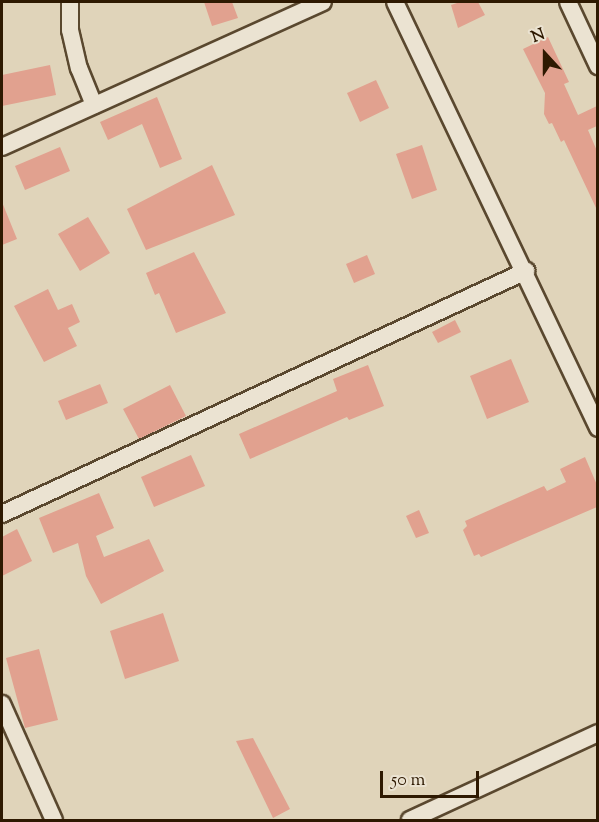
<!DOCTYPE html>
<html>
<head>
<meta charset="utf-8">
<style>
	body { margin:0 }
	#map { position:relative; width:599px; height:822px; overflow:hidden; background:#e0d4ba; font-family:"Sorts Mill Goudy",serif }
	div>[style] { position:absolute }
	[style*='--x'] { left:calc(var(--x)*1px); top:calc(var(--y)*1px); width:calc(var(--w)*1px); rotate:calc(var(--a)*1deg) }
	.building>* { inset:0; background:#e1a18f }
	.roads { filter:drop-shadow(2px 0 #5a482f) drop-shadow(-2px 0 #5a482f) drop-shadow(0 2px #5a482f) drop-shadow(0 -2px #5a482f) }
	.minor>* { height:16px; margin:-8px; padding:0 8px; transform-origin:8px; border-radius:8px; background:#ebe3d2 }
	span { translate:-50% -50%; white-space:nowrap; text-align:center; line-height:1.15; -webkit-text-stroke:4.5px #ebe3d2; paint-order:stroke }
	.frame { position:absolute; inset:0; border:3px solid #2e1901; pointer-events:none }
	.north { position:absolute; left:515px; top:24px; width:60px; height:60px; -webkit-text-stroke:4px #ebe3d2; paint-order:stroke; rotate:339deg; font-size:16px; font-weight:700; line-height:24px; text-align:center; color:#2e1901 }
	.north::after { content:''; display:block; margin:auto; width:21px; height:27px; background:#2e1901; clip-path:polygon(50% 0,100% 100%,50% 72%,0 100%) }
	.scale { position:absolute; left:380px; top:771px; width:99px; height:27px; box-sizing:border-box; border:3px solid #2e1901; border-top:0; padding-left:8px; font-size:18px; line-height:21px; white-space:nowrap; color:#2e1901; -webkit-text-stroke:4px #ebe3d2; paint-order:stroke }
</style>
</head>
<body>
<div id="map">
	<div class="building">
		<div style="clip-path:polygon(204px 2px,232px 2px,238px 18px,212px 26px)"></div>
		<div style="clip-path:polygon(460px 2px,478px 2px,485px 15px,458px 28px,451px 5px)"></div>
		<div style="clip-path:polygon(548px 37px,569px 82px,564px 84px,578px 115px,597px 106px,597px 126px,588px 130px,597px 151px,597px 210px,564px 140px,561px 142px,552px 123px,549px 124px,544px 114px,545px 93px,523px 49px)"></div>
		<div style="clip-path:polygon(50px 65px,56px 95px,2px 106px,2px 75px)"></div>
		<div style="clip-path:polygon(376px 80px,389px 108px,360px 122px,347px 93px)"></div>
		<div style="clip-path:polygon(157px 97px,182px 159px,160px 168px,142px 124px,108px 140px,100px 122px)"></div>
		<div style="clip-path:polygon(422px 145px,437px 190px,412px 199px,396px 154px)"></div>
		<div style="clip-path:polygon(60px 147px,70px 171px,25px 190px,15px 166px)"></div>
		<div style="clip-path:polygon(212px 165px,235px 215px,146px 250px,127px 209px)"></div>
		<div style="clip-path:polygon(2px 202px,17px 239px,2px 245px)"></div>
		<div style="clip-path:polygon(88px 217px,110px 253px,80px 271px,58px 234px)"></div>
		<div style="clip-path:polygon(194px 252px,226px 313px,176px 333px,159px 293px,155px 295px,146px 273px)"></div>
		<div style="clip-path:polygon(367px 255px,375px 274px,354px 283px,346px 264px)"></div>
		<div style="clip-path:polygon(48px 289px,58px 310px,72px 304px,80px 322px,68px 328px,77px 346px,44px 362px,14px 306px)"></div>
		<div style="clip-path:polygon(455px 320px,461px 332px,438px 343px,432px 332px)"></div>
		<div style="clip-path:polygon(511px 359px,529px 402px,487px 419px,470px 376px)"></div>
		<div style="clip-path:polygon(368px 365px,384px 406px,349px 420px,347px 417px,250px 459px,239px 434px,337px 391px,333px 379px)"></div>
		<div style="clip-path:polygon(100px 384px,108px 403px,66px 420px,58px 401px)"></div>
		<div style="clip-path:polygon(170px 385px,186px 416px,139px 439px,123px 409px)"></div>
		<div style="clip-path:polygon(191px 455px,205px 486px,154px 507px,141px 477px)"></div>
		<div style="clip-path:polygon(585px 457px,597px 485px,597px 507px,481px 557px,479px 554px,474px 556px,463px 530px,467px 526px,465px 521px,544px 486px,547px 491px,566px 482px,560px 469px)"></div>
		<div style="clip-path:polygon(99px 493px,114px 528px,96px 536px,104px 557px,149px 539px,164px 571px,101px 604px,86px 576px,78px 543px,53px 553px,39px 518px)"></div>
		<div style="clip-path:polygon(419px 510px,429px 533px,416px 538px,406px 516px)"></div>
		<div style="clip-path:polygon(17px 529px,32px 561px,2px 576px,2px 537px)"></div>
		<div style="clip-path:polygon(163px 613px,179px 661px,125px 679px,110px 631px)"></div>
		<div style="clip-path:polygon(39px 649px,58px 720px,25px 728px,6px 658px)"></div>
		<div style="clip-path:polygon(253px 738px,290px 809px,273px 818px,236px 741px)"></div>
	</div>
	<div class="roads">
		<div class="minor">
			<div style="--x:70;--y:2;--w:28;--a:90"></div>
			<div style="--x:70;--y:30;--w:39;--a:77"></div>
			<div style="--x:79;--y:68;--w:40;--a:68"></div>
			<div style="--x:395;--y:2;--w:472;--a:64.5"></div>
			<div style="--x:568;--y:2;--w:71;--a:64.9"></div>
			<div style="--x:2;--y:147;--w:352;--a:-24.3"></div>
			<div style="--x:2;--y:514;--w:578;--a:-24.88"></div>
			<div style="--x:2;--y:704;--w:127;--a:65.9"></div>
			<div style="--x:410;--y:820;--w:207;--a:-24.8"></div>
		</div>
	</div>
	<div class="frame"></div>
	<div class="north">N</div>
	<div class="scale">50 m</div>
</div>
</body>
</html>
